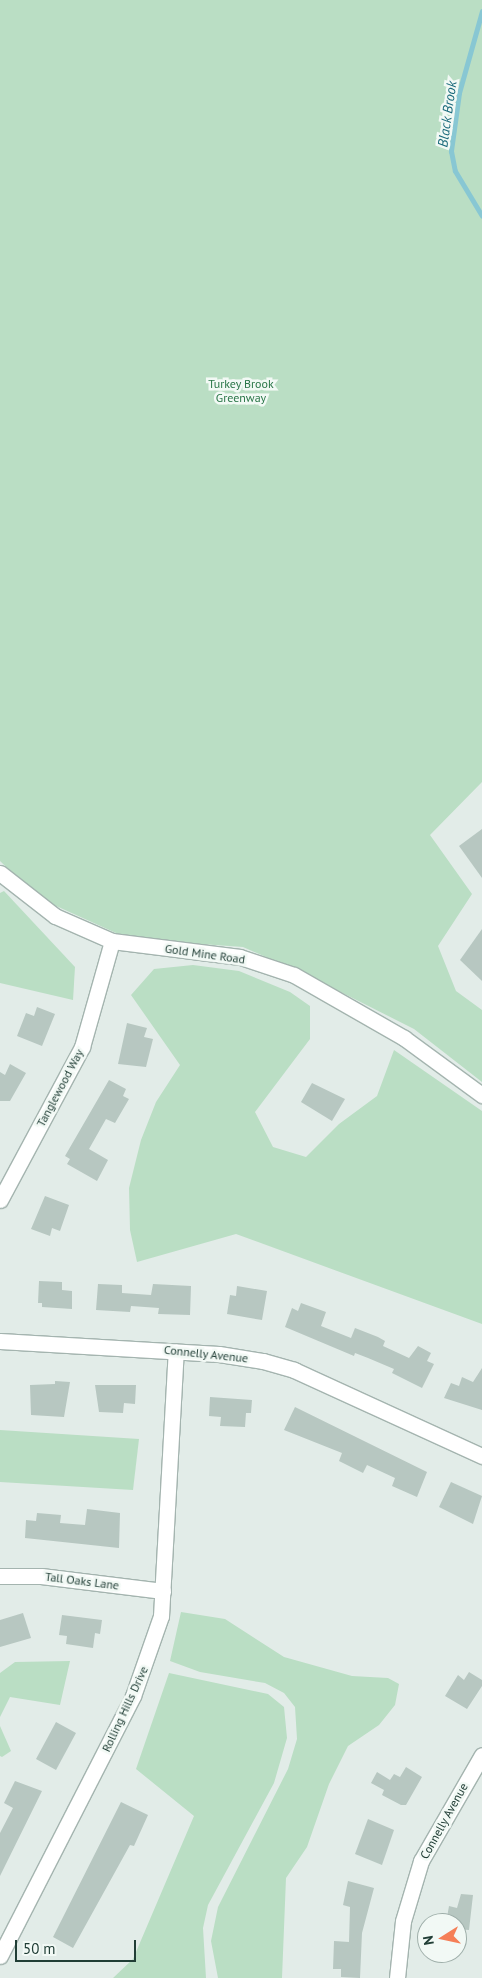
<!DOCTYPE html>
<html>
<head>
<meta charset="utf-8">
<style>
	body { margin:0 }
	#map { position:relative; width:482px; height:1978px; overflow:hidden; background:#e2ece8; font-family:"PT Sans",sans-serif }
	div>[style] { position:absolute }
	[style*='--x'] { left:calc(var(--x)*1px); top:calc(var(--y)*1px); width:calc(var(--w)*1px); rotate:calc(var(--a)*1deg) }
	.green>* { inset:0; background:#badec4 }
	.stream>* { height:5px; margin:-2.5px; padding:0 2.5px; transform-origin:2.5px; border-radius:2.5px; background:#88c7d3 }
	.building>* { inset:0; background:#b7c7c1 }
	.roads { filter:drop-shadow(1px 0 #a4b4af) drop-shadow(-1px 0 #a4b4af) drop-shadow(0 1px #a4b4af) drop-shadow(0 -1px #a4b4af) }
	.street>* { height:15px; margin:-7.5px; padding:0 7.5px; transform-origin:7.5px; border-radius:7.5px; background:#fff }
	.secondary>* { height:15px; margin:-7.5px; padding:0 7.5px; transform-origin:7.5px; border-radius:7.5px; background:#fff }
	span { translate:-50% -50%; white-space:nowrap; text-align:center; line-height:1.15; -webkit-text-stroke:5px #f2f9f5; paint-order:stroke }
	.park-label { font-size:12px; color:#2a7648 }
	.street-label { font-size:12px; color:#213e36 }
	.water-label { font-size:14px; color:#1a6a7b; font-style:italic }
	.north { position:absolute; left:417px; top:1913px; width:50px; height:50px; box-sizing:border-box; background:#f2f9f5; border:1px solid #9eaea9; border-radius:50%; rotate:260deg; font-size:14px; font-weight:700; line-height:20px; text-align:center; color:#213e36 }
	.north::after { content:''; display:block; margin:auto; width:18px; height:22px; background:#f57f57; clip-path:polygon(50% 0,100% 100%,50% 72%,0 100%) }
	.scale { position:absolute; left:15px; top:1940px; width:121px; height:22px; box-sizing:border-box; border:2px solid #213e36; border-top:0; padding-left:6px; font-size:15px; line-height:18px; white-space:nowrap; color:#213e36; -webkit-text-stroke:4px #f2f9f5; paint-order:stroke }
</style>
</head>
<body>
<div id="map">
	<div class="green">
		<div style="clip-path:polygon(0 0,482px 0,482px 782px,430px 835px,472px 894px,438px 946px,456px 991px,482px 1010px,482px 1082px,414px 1029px,307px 975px,243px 947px,145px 940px,116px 933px,54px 905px,25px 885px,0 861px)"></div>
		<div style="clip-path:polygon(4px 891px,75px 967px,73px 1000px,0 983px,0 893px)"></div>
		<div style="clip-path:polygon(193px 965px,239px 971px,290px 992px,310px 1006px,310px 1039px,255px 1112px,273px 1147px,306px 1157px,339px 1124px,377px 1096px,394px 1050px,482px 1111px,482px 1324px,236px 1234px,137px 1262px,130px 1230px,129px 1188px,141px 1140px,156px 1102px,180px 1065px,131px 995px,154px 969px)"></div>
		<div style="clip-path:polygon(0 1430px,139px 1439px,133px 1490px,0 1482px)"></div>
		<div style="clip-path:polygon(181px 1612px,225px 1619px,284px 1657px,352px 1676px,388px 1678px,399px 1684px,395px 1705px,379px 1725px,348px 1746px,329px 1784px,307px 1847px,286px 1878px,282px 1978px,218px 1978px,211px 1941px,218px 1907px,288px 1769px,297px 1739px,295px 1707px,284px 1693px,265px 1683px,200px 1672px,170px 1661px)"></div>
		<div style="clip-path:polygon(70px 1661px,60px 1705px,10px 1697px,0 1717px,0 1673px,15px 1662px)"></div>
		<div style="clip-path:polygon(169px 1673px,268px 1694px,284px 1707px,287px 1738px,274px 1783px,208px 1905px,203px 1928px,206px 1978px,113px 1978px,133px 1959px,194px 1816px,136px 1769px)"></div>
		<div style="clip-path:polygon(0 1726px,11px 1751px,2px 1757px,0 1756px)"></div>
	</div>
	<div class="stream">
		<div style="--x:482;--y:11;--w:85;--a:105.7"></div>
		<div style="--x:459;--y:93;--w:59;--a:97.9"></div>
		<div style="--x:451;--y:151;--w:20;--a:79"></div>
		<div style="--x:455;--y:171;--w:52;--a:59"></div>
	</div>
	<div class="building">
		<div style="clip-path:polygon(482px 829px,482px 878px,459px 846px)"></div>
		<div style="clip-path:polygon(482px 929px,482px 981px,460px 960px)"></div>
		<div style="clip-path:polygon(37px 1007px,55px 1014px,42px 1046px,17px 1036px,26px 1013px,34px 1016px)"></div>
		<div style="clip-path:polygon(127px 1023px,147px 1028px,144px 1037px,153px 1039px,146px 1067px,118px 1064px)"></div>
		<div style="clip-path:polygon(10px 1064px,26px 1073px,10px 1101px,0 1101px,0 1072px,5px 1075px)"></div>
		<div style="clip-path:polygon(109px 1080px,126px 1089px,123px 1096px,129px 1099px,115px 1123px,106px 1119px,89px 1149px,108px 1160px,97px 1181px,67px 1164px,70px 1159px,65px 1156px)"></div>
		<div style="clip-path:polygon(312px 1083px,345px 1099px,332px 1121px,301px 1102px)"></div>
		<div style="clip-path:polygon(45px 1196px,69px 1205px,60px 1231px,52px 1228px,50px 1236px,31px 1229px)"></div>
		<div style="clip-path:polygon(39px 1281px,62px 1282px,62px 1290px,72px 1291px,72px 1309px,42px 1307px,42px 1303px,38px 1303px)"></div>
		<div style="clip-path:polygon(98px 1284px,122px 1285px,122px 1293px,151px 1295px,153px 1284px,191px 1286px,190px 1315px,158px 1314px,159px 1308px,131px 1306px,130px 1312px,96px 1310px)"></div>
		<div style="clip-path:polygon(237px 1286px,267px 1291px,262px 1320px,227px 1314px,230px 1295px,236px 1296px)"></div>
		<div style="clip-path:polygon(301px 1303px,326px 1312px,321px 1326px,351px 1338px,355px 1328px,378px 1337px,385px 1341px,383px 1346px,409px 1358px,418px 1346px,431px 1353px,427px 1361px,434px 1364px,422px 1388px,392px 1373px,394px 1369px,368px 1358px,355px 1353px,354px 1356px,285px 1327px,292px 1308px,298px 1311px)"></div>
		<div style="clip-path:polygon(482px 1368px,482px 1410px,444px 1398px,451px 1383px,459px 1386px,462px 1377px,473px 1382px)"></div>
		<div style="clip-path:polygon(55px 1381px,70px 1382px,64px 1417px,31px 1415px,30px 1385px,55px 1384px)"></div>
		<div style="clip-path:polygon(95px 1385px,136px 1385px,135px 1404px,124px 1403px,123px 1413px,99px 1412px)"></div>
		<div style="clip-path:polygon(210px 1397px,252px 1400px,251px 1413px,246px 1413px,245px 1427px,220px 1426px,221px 1417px,209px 1416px)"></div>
		<div style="clip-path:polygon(295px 1407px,427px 1472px,417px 1497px,392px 1486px,395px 1478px,367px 1465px,363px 1473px,339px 1461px,342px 1453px,284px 1430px)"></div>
		<div style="clip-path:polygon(451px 1482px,482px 1496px,473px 1524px,439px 1507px)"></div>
		<div style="clip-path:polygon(87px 1509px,120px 1513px,119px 1548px,25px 1538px,26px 1520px,36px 1521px,37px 1513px,61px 1515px,60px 1523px,85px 1525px)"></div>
		<div style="clip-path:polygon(23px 1613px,31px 1638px,0 1647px,0 1620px)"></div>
		<div style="clip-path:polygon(62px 1615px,102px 1620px,100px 1634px,95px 1633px,93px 1648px,66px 1644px,67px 1636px,59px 1635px)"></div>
		<div style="clip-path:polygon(469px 1672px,482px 1680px,482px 1686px,467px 1709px,445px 1696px,458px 1675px,464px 1680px)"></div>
		<div style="clip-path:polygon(56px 1722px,76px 1733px,56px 1770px,36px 1759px)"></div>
		<div style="clip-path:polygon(406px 1767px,422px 1777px,406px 1805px,401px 1805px,382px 1795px,384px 1790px,371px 1783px,377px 1772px,390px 1780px,394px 1774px,400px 1777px)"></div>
		<div style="clip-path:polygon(15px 1781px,42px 1791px,0 1876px,0 1833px,13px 1808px,4px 1803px)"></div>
		<div style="clip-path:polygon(121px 1802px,148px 1815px,134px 1846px,130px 1845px,73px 1948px,53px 1937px)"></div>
		<div style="clip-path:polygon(368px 1819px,394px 1830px,382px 1865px,355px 1854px)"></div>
		<div style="clip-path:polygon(348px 1881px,374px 1888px,362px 1933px,360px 1978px,341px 1977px,341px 1969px,333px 1969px,334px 1941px,349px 1942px,350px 1907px,343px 1905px)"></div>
		<div style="clip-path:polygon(461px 1894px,473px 1895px,469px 1930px,457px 1929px,457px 1923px,446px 1923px,449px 1906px,457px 1908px)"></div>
	</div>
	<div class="roads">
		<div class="street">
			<div style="--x:0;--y:1200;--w:174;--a:-61.8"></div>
			<div style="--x:82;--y:1047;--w:110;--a:-74.2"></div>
			<div style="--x:0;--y:1341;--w:219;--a:3.4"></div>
			<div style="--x:219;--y:1354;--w:45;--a:9"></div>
			<div style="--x:263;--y:1361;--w:32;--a:16"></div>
			<div style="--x:294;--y:1370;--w:207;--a:24.6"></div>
			<div style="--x:0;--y:1576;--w:41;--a:0"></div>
			<div style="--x:41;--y:1576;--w:123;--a:7"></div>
			<div style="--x:0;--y:1956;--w:292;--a:-62.9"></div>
			<div style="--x:133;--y:1696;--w:85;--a:-70.7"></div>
			<div style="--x:161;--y:1616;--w:265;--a:-86.8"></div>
			<div style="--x:397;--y:1978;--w:57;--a:-84"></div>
			<div style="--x:403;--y:1921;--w:63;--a:-73.3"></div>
			<div style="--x:421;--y:1861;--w:122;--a:-60.1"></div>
		</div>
		<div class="secondary">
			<div style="--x:0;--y:873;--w:70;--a:38"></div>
			<div style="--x:55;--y:916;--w:62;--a:23.7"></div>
			<div style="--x:112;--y:941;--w:129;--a:7.1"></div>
			<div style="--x:240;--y:957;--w:57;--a:18.4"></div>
			<div style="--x:294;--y:975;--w:127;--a:29.8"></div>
			<div style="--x:404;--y:1038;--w:97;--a:36.2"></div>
		</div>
	</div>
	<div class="park-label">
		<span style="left:241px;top:391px">Turkey Brook<br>Greenway</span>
	</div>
	<div class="street-label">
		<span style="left:205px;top:954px;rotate:8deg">Gold Mine Road</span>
		<span style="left:60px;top:1088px;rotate:-62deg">Tanglewood Way</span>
		<span style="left:206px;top:1354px;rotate:6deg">Connelly Avenue</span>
		<span style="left:82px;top:1581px;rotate:7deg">Tall Oaks Lane</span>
		<span style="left:125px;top:1709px;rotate:-65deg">Rolling Hills Drive</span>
		<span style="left:444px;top:1821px;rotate:-61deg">Connelly Avenue</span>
	</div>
	<div class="water-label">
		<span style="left:447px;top:114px;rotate:-82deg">Black Brook</span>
	</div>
	<div class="north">N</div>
	<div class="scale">50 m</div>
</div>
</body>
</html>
